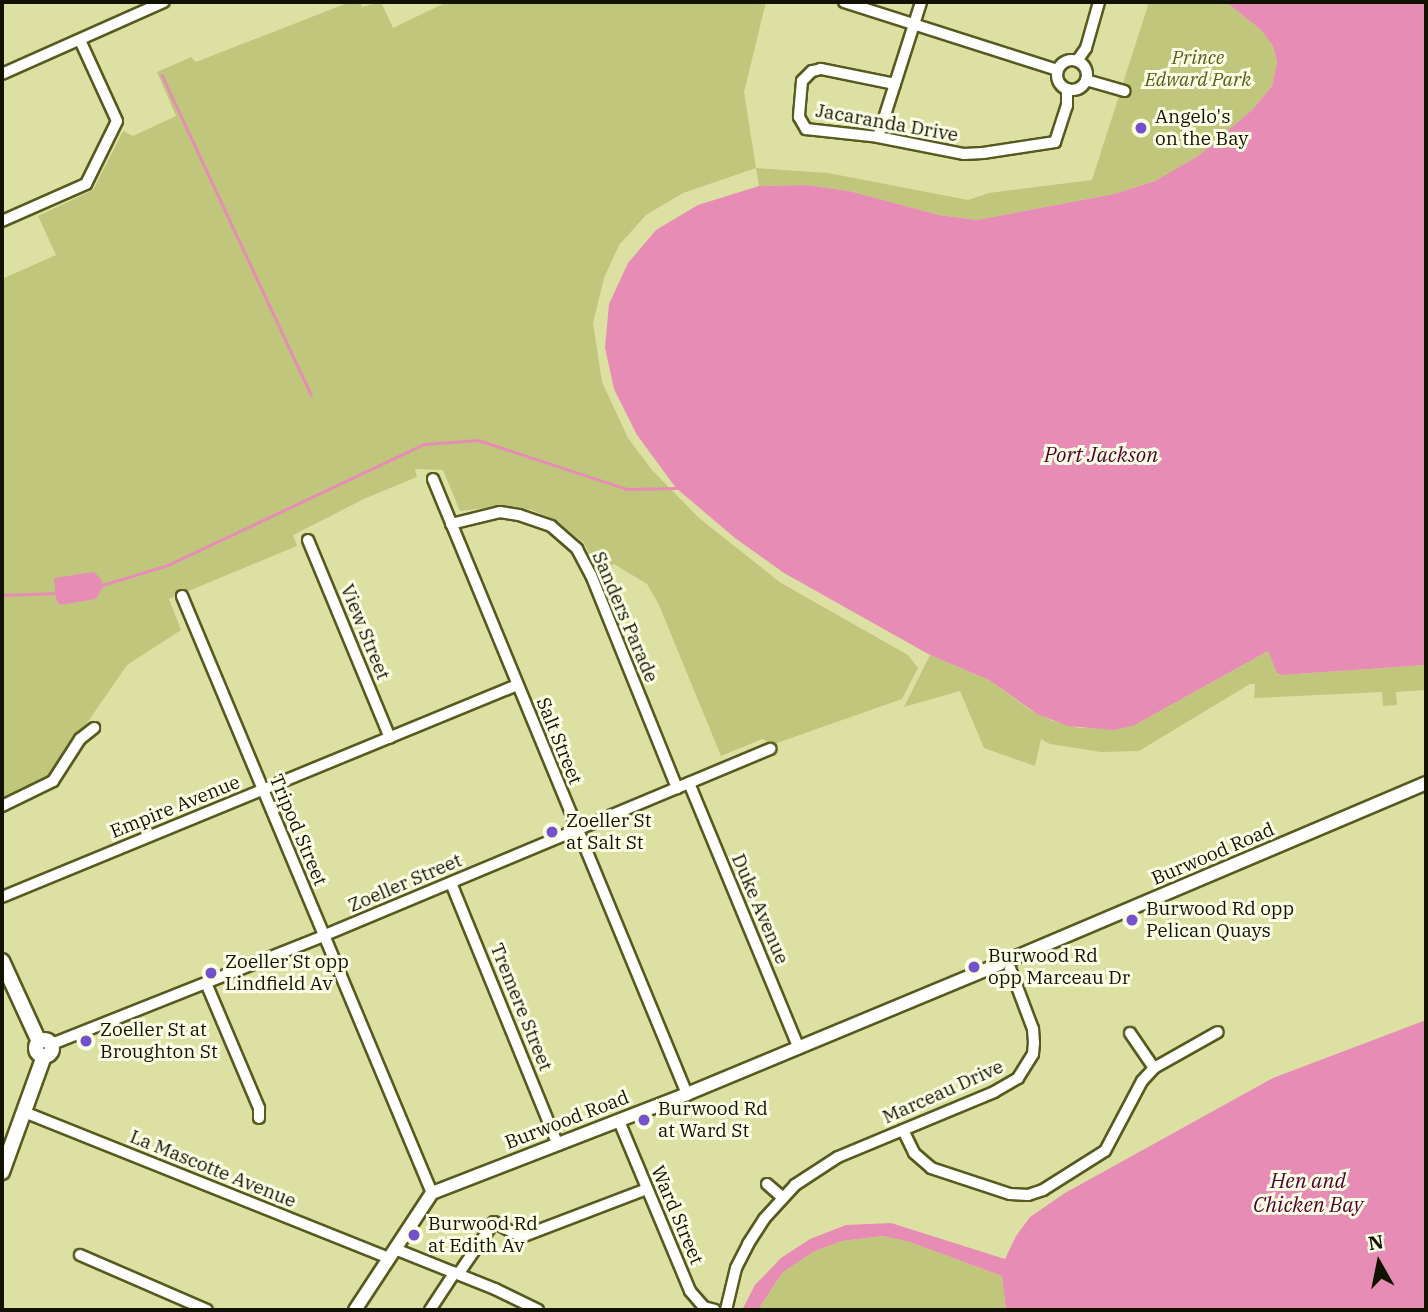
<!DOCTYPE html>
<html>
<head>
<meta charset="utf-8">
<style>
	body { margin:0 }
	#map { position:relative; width:1428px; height:1312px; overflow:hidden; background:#dce1a3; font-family:"IBM Plex Serif",serif }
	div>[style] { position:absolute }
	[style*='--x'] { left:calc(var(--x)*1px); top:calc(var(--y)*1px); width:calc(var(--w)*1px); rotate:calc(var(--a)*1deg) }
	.green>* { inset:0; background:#c0c67c }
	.water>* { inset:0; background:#e78db5 }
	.stream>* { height:2.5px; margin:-1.25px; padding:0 1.25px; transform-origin:1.25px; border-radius:1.25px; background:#e78db5 }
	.roads { filter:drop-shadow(2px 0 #575a1f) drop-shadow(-2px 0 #575a1f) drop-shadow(0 2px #575a1f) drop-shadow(0 -2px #575a1f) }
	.minor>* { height:10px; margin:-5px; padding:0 5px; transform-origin:5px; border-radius:5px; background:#fff }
	.minor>.ring { margin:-5px; padding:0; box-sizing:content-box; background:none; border:10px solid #fff; border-radius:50% }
	.tertiary>* { height:12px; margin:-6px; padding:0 6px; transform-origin:6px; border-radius:6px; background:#fff }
	.secondary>* { height:14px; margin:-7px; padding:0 7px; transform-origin:7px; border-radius:7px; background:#fff }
	.secondary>.ring { margin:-7px; padding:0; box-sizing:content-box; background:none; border:14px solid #fff; border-radius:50% }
	.dots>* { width:19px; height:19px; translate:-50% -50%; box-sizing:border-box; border:4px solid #fcffe6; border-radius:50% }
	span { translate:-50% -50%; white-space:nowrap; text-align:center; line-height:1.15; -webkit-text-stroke:6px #fcffe6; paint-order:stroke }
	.park-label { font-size:19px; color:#595c17; font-style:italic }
	.poi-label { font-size:19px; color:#111200 }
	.left { translate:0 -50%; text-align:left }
	.street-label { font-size:19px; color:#111200 }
	.water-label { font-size:21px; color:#50002f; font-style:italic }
	.frame { position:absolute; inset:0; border:4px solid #111200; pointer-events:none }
	.north { position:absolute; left:1344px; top:1228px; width:70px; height:70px; -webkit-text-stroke:5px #fcffe6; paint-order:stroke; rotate:351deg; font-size:19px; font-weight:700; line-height:28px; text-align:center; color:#111200 }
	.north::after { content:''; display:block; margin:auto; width:24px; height:32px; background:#111200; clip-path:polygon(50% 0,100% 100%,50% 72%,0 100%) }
</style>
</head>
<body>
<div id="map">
	<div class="green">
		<div style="clip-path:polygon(350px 2px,360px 2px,362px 7px,381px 2px,393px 28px,447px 2px,766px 2px,744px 92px,756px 168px,828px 173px,968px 200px,989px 193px,1092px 180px,1149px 2px,1226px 2px,1261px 30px,1273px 46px,1277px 62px,1272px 86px,1253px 109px,1198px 156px,1155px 181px,1114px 194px,977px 220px,939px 215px,849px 191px,806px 185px,759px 186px,756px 168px,683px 193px,646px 215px,619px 245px,604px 278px,593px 323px,602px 382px,628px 438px,652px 470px,699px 518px,781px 583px,908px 655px,918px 668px,902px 699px,774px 744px,762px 739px,721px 756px,659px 605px,647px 584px,614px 564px,598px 571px,584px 543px,557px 521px,532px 510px,502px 506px,460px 511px,443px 470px,415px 469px,417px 477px,366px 498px,293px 535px,297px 546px,169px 599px,181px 630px,127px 665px,47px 781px,2px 798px,2px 279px,56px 255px,38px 216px,93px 190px,123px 131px,133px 136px,176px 116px,157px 72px,191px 57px,196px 62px)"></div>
		<div style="clip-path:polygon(1268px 651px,1277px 673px,1282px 675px,1426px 665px,1426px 690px,1396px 692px,1397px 705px,1383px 706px,1382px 692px,1254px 698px,1255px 684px,1250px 684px,1139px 751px,1101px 752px,1050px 744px,1041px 739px,1035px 766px,984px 748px,960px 691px,904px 707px,930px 655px,989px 680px,1030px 710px,1053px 721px,1080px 728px,1133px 726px)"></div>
		<div style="clip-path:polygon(883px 1236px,910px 1242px,1002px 1276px,1006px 1310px,758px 1310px,782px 1273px,813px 1252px,842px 1241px)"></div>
	</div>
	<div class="water">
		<div style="clip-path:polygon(1226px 2px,1426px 2px,1426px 665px,1282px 675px,1277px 673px,1268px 651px,1133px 726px,1113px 730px,1068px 726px,1037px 714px,989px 680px,930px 655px,784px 573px,735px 538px,676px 488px,637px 435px,614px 389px,605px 348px,609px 304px,628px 263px,656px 230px,698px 205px,759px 186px,806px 185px,849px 191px,939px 215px,977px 220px,1114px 194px,1155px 181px,1198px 156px,1253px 109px,1272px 86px,1277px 62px,1273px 46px,1261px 30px)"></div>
		<div style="clip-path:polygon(94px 572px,101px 579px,103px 586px,96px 599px,60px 605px,56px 600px,54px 578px)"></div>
		<div style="clip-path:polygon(1426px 1020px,1426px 1310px,1006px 1310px,1002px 1276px,910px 1242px,883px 1236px,842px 1241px,813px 1252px,782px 1273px,758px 1310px,742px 1310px,755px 1285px,781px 1258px,810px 1239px,846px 1225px,891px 1223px,1005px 1259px,1016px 1236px,1030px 1217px,1065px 1193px,1273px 1078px)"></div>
	</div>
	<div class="stream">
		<div style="--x:162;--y:75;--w:353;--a:65"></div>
		<div style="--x:99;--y:586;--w:72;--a:-16.9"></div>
		<div style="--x:168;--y:565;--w:283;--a:-25.3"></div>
		<div style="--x:424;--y:444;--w:54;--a:-4.2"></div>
		<div style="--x:478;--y:440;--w:157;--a:18.2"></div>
		<div style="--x:627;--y:489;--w:49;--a:-1.2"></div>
		<div style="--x:2;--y:595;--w:56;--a:-2"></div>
	</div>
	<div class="roads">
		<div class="minor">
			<div style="--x:844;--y:2;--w:224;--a:17.7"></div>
			<div class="ring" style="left:1057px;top:60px;width:20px;height:20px"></div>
			<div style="--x:1077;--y:61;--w:16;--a:-55"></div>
			<div style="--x:1086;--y:48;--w:48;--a:-74.2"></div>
			<div style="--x:2;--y:74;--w:177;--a:-24"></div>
			<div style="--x:1086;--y:80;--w:40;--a:16"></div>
			<div style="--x:895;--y:84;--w:76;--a:-168.5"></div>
			<div style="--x:821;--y:69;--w:9;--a:167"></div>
			<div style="--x:812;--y:71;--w:14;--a:135"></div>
			<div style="--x:802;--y:81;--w:36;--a:95"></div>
			<div style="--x:799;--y:117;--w:14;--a:60"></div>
			<div style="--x:806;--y:129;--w:72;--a:6.3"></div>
			<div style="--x:878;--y:137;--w:88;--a:11.2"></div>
			<div style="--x:964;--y:154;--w:19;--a:-3"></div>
			<div style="--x:983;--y:153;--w:73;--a:-8.7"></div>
			<div style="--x:1055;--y:142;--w:38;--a:-72"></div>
			<div style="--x:1067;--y:106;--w:17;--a:-90"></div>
			<div style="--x:878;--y:137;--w:142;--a:-72.3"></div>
			<div style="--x:2;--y:221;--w:92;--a:-23.8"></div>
			<div style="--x:86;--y:184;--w:70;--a:-63.8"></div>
			<div style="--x:117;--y:121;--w:89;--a:-114.6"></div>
			<div style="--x:433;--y:479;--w:665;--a:67.56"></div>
			<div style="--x:451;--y:524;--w:50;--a:-13.8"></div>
			<div style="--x:500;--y:512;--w:19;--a:9"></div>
			<div style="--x:519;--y:515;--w:34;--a:19"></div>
			<div style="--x:551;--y:526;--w:35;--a:41"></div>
			<div style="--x:577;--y:549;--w:30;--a:62"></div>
			<div style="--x:591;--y:575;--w:230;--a:68"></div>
			<div style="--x:308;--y:540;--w:214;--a:67.5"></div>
			<div style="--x:182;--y:596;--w:647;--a:67.28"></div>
			<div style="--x:689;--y:783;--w:287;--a:67.5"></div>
			<div style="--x:2;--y:806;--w:57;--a:-26.1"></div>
			<div style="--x:53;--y:781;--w:50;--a:-57.3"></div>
			<div style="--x:80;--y:739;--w:18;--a:-38"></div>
			<div style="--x:451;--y:883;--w:283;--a:67.8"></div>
			<div style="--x:2;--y:897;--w:557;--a:-22.37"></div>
			<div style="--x:206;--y:983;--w:136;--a:67"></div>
			<div style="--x:259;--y:1108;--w:10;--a:90"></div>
			<div style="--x:1130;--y:1033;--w:42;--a:55.6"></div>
			<div style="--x:52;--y:1044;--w:292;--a:-21.7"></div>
			<div style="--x:323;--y:936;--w:485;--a:-22.7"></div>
			<div style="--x:24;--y:1112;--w:393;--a:21.8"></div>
			<div style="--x:619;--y:1121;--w:184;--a:67.3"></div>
			<div style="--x:690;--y:1291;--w:21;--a:49"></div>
			<div style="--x:704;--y:1307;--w:11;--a:15"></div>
			<div style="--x:903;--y:1130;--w:25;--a:64"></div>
			<div style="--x:914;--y:1153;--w:23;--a:41"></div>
			<div style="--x:931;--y:1168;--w:83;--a:18.2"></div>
			<div style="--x:1010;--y:1194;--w:18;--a:3"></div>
			<div style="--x:1028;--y:1195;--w:16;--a:-18"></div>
			<div style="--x:1043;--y:1190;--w:73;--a:-32.2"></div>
			<div style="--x:1105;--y:1151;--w:79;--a:-62.1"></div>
			<div style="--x:1142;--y:1081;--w:18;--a:-47"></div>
			<div style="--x:1154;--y:1068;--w:73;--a:-29.4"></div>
			<div style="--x:767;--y:1184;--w:20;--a:41"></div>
			<div style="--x:395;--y:1249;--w:108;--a:21.8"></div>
			<div style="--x:495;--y:1289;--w:48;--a:26"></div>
			<div style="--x:80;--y:1255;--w:138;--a:23.4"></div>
			<div style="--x:459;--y:1273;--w:62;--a:-55.5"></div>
			<div style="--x:494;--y:1222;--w:31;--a:29"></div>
			<div style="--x:521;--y:1237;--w:135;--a:-20.9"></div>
			<div style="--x:430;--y:1310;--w:45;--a:-56.7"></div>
			<div style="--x:726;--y:1310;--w:43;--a:-76.6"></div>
			<div style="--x:736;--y:1268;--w:27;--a:-63"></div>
			<div style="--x:748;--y:1244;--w:30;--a:-57"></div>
			<div style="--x:764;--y:1219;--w:46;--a:-47.6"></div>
			<div style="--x:795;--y:1185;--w:51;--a:-33.1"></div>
			<div style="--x:838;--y:1157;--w:169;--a:-22.6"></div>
			<div style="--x:994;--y:1092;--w:28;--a:-30"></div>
			<div style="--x:1018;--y:1078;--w:28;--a:-58"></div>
			<div style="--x:1033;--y:1054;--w:11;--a:-85"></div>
			<div style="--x:1034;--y:1043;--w:14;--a:-94"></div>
			<div style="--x:1033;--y:1029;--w:65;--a:-110.7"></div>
		</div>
		<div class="tertiary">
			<div style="--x:1014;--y:958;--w:448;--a:-23"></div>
			<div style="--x:355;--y:1310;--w:140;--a:-56.7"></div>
			<div style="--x:432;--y:1193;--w:274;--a:-21.2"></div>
			<div style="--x:687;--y:1094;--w:339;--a:-22.6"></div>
		</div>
		<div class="secondary">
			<div style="--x:2;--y:961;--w:89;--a:65.4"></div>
			<div class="ring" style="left:36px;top:1040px;width:2px;height:2px"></div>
			<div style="--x:2;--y:1172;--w:123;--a:-70.1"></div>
		</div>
	</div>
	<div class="dots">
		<div style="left:1141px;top:128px;background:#7351cb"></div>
		<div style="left:552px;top:832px;background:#7351cb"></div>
		<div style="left:1132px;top:920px;background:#7351cb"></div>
		<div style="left:974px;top:967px;background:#7351cb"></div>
		<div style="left:211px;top:973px;background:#7351cb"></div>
		<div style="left:86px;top:1041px;background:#7351cb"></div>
		<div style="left:644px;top:1120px;background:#7351cb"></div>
		<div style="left:414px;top:1235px;background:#7351cb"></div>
	</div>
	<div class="park-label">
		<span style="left:1198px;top:69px">Prince<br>Edward Park</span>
	</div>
	<div class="poi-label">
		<span class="left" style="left:1155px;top:128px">Angelo's<br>on the Bay</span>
		<span class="left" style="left:566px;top:832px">Zoeller St<br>at Salt St</span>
		<span class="left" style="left:1146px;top:920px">Burwood Rd opp<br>Pelican Quays</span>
		<span class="left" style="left:988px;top:967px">Burwood Rd<br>opp Marceau Dr</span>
		<span class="left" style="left:225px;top:973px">Zoeller St opp<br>Lindfield Av</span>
		<span class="left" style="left:100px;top:1041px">Zoeller St at<br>Broughton St</span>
		<span class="left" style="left:658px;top:1120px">Burwood Rd<br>at Ward St</span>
		<span class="left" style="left:428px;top:1235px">Burwood Rd<br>at Edith Av</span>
	</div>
	<div class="street-label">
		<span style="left:887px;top:123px;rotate:10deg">Jacaranda Drive</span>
		<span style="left:625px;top:617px;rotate:67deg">Sanders Parade</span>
		<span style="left:365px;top:632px;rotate:68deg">View Street</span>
		<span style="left:559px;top:741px;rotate:68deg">Salt Street</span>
		<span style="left:175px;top:807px;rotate:-22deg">Empire Avenue</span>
		<span style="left:298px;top:830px;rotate:67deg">Tripod Street</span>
		<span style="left:1213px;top:854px;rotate:-23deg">Burwood Road</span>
		<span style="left:405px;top:883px;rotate:-23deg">Zoeller Street</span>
		<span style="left:760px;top:909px;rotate:67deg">Duke Avenue</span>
		<span style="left:521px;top:1007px;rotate:68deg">Tremere Street</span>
		<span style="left:943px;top:1092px;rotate:-24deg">Marceau Drive</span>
		<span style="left:567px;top:1120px;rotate:-21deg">Burwood Road</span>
		<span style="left:213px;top:1169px;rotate:22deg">La Mascotte Avenue</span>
		<span style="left:677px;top:1215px;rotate:67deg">Ward Street</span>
	</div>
	<div class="water-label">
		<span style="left:1101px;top:454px">Port Jackson</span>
		<span style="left:1308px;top:1192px">Hen and<br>Chicken Bay</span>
	</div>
	<div class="frame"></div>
	<div class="north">N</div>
</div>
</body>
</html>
